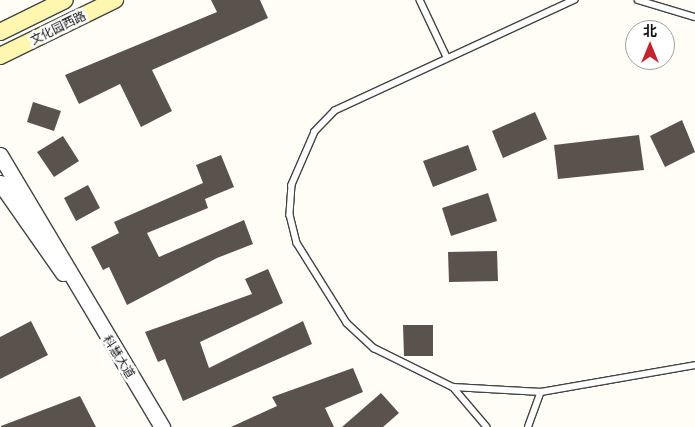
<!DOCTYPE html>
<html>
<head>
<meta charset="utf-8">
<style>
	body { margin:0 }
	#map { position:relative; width:695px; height:427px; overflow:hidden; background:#fffdf5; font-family:Lora,"Noto Sans SC",serif }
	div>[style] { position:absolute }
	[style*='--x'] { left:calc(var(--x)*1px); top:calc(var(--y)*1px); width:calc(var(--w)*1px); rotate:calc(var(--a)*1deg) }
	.building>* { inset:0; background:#5a524d }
	.roads { filter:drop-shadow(1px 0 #444) drop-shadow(-1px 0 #444) drop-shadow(0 1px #444) drop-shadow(0 -1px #444) }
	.service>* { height:5.5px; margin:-2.75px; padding:0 2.75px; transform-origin:2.75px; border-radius:2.75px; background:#fff }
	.tertiary>* { height:15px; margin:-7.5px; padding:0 7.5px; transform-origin:7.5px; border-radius:7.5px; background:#fff }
	.secondary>* { height:16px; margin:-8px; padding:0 8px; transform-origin:8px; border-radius:8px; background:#fff6b0 }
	span { translate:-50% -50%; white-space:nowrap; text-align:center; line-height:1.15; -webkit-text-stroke:5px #fff; paint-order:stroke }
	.street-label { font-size:12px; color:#111 }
	.north { position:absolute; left:625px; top:20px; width:50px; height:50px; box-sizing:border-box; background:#fff; border:1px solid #a0a0a0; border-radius:50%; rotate:0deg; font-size:14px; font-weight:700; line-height:20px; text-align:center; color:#111 }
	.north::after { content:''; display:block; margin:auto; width:18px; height:22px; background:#c4262e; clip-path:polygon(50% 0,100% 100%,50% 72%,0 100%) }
</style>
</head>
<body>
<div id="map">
	<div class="building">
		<div style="clip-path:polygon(211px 0,260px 0,268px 18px,152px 70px,172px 111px,141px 127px,120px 84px,79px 104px,65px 75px,217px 12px)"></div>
		<div style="clip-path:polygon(33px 102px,61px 111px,54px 131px,27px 122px)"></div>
		<div style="clip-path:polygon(535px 112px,547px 139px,503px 158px,492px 131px)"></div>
		<div style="clip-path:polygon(682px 120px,695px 152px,665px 167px,650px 136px)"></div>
		<div style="clip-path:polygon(639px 135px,644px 170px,558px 179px,554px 145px)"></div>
		<div style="clip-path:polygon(63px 136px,79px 161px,54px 177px,37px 152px)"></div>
		<div style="clip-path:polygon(468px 145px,477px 170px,433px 187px,423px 161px)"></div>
		<div style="clip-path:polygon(221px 155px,234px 187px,205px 199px,208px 208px,147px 233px,159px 257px,244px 220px,253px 244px,217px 258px,127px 305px,109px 267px,103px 270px,91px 247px,119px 233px,114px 222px,203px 183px,196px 165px)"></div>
		<div style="clip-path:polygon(88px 185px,100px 208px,76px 221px,64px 198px)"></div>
		<div style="clip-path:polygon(488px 193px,497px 221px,451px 236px,442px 208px)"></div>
		<div style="clip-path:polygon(497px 251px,498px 281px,449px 282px,448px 252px)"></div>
		<div style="clip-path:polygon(268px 269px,283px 303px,200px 342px,209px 368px,303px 321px,312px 344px,183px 401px,165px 359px,158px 362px,145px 332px,252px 294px,245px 279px)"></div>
		<div style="clip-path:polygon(31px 321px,48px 355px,0 379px,0 337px)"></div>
		<div style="clip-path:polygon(403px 325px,433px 325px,433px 356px,404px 356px)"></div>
		<div style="clip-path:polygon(353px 368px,363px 392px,325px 408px,334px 427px,231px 427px,277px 406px,272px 397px)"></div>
		<div style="clip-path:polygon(381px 393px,399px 413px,383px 427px,342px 427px)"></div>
		<div style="clip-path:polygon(80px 396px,96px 427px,1px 427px,1px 426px)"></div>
	</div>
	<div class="roads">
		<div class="service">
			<div style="--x:420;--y:0;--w:63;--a:64.7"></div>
			<div style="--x:575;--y:0;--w:264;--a:155.2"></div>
			<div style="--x:335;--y:111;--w:29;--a:134"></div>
			<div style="--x:315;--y:132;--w:58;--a:113.5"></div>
			<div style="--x:292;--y:185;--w:30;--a:94"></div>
			<div style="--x:290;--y:215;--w:29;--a:76"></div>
			<div style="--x:297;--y:243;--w:94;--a:58"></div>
			<div style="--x:347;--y:323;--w:37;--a:43"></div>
			<div style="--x:374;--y:348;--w:88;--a:26.3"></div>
			<div style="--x:453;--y:387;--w:88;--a:3.3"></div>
			<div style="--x:541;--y:392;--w:156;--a:-9.9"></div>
			<div style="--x:638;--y:0;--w:59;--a:16.6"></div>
			<div style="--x:453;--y:387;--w:52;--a:49.6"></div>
			<div style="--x:528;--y:427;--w:37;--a:-70"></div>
		</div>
		<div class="tertiary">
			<div style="--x:0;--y:155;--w:317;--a:59.2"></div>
			<div style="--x:0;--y:183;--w:110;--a:55"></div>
		</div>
		<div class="secondary">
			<div style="--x:0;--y:32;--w:72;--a:-26.2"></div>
			<div style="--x:0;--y:56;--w:128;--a:-26"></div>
		</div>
	</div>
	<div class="street-label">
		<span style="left:58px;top:28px;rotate:-26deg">文化园西路</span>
		<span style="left:119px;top:357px;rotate:58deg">科慧大道</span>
	</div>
	<div class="north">北</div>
</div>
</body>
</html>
